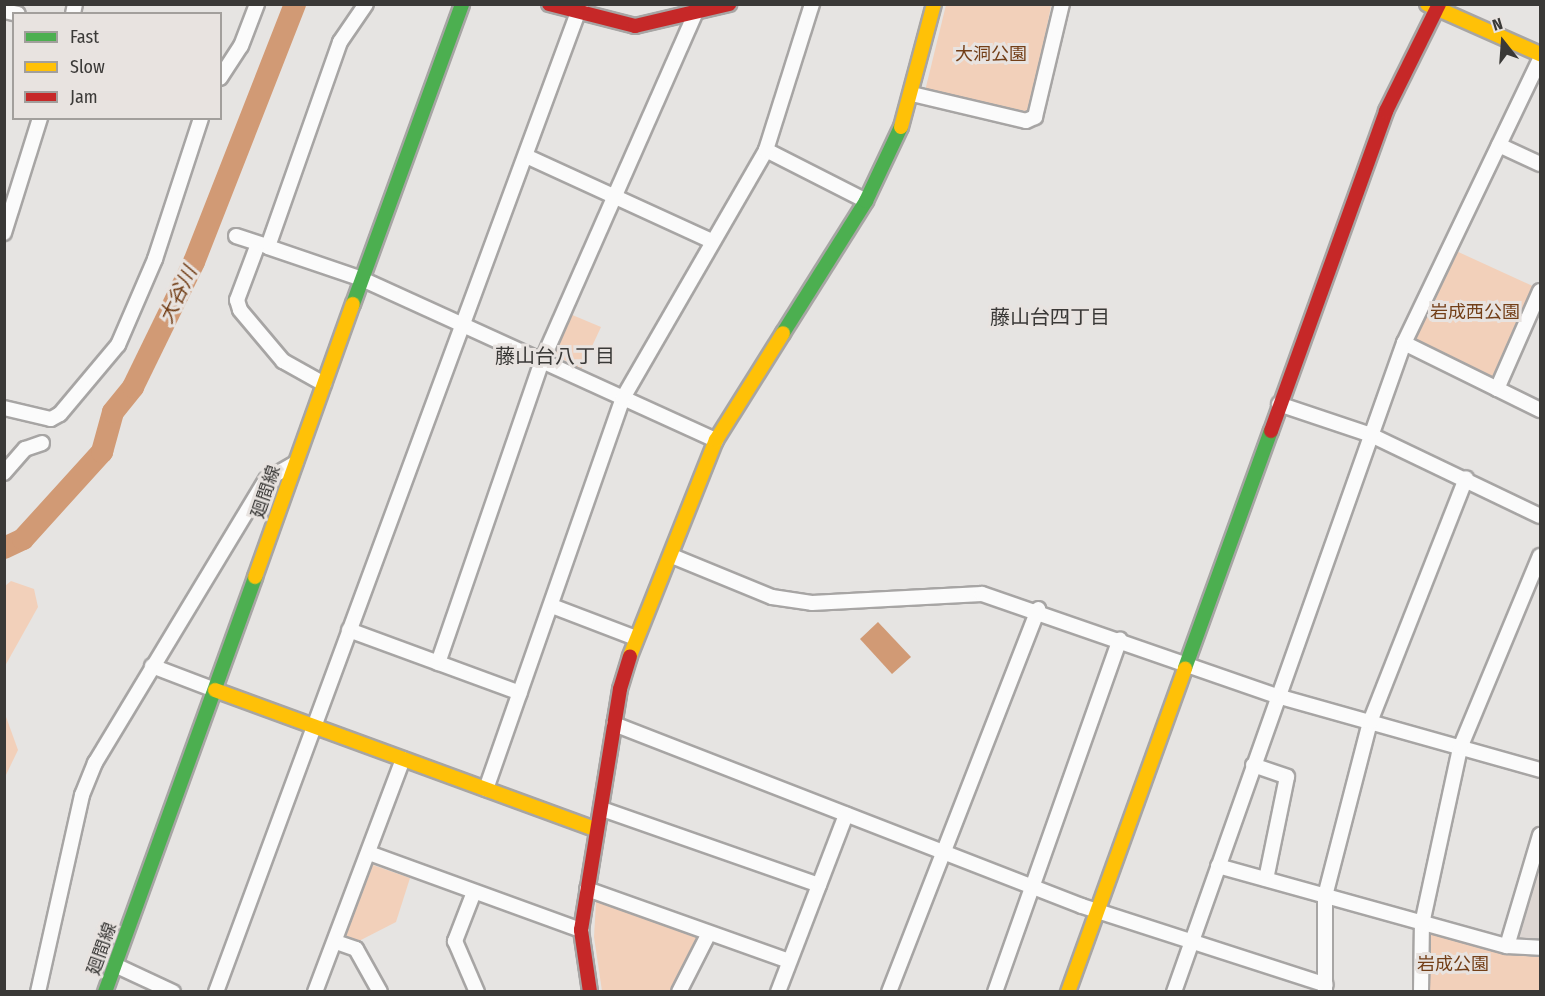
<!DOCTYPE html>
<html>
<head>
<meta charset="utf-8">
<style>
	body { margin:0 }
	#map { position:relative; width:1545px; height:996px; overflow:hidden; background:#e6e4e2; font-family:"Fira Sans Condensed","Noto Sans JP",sans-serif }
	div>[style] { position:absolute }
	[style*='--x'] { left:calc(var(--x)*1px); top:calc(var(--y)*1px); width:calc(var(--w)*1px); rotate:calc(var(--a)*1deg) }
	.built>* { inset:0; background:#ddd6d2 }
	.green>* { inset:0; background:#f2d0ba }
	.water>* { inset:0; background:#d19a75 }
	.river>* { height:22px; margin:-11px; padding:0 11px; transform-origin:11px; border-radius:11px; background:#d19a75 }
	.roads { filter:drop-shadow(2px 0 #a7a5a4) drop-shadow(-2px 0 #a7a5a4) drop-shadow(0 2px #a7a5a4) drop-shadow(0 -2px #a7a5a4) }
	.street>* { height:14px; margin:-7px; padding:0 7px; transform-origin:7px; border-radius:7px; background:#fbfbfb }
	.fast>* { height:14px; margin:-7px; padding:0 7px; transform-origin:7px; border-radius:7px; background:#4caf50 }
	.slow>* { height:14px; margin:-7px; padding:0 7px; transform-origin:7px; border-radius:7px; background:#ffc107 }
	.jam>* { height:14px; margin:-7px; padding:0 7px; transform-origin:7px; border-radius:7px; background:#c62828 }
	span { translate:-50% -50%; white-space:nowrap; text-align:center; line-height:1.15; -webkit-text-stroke:6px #e8e3e0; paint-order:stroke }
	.park-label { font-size:18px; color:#733f18 }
	.street-label { font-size:18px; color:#3a3937 }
	.water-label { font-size:20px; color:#713d16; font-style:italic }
	.neighbourhood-label { font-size:20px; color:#3a3937 }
	.frame { position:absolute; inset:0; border:6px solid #3a3937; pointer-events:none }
	.legend { position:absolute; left:12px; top:12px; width:210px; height:108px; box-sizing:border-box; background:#e8e3e0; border:2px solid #a29f9c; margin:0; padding:8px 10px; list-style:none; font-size:18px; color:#3a3937 }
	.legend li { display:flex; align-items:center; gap:12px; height:30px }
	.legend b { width:30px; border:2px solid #a29f9c }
	.north { position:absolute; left:1473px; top:12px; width:60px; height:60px; -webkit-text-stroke:4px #e8e3e0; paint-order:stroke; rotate:343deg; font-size:16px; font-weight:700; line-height:24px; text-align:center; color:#3a3937 }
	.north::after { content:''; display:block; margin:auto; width:21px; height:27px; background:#3a3937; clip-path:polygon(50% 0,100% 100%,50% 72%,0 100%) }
</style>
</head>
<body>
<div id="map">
	<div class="built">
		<div style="clip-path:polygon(1540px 856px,1540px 943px,1519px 941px,1515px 936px)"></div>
	</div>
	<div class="green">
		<div style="clip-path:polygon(946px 5px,1051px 6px,1030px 112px,925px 91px)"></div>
		<div style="clip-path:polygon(1454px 250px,1537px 288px,1495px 379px,1413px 344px)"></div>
		<div style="clip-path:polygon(570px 314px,601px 327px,581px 370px,553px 353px)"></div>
		<div style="clip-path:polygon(11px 581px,34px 589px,38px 607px,5px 666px,5px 586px)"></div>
		<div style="clip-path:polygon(5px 714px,18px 750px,5px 777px,4px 777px)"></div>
		<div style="clip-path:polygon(373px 865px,410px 878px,396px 922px,357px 942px,344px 939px)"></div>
		<div style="clip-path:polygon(602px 900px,698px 934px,673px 991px,602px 991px,594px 937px,596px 902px)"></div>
		<div style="clip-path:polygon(1432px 932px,1540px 955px,1540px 991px,1427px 992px,1427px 935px)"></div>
	</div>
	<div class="water">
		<div style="clip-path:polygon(878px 622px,911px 657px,892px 674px,860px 639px)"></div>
	</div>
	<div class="river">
		<div style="--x:4;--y:548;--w:21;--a:-25"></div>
		<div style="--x:23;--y:539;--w:118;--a:-47.8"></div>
		<div style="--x:102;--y:452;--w:41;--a:-74.6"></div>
		<div style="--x:113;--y:412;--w:32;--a:-51"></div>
		<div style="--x:133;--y:387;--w:139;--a:-64"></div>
		<div style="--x:194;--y:262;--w:277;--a:-68.6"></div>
	</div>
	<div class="roads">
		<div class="street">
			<div style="--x:366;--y:4;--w:46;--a:124.4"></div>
			<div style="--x:340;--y:42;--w:217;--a:109.4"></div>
			<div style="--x:268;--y:247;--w:99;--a:18.8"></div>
			<div style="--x:362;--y:279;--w:389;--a:24.5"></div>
			<div style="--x:4;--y:11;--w:14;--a:12"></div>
			<div style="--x:73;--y:14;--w:10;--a:-79"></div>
			<div style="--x:220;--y:78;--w:38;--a:-57"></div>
			<div style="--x:241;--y:46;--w:45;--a:-69.1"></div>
			<div style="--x:912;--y:94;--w:117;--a:13.3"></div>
			<div style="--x:1026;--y:121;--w:10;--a:-24"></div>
			<div style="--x:1035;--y:117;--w:116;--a:-76.6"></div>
			<div style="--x:1499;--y:145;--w:45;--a:24.9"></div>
			<div style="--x:766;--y:150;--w:112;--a:27"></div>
			<div style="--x:526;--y:156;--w:205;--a:24.6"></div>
			<div style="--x:4;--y:233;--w:121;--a:-72.6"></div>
			<div style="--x:236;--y:236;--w:32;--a:18"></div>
			<div style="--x:258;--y:244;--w:60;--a:110.6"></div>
			<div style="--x:237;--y:300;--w:10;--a:73"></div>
			<div style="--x:240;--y:310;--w:67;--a:49.9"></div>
			<div style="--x:283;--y:361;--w:47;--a:29.3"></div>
			<div style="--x:1404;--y:343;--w:152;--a:26.2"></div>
			<div style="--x:1497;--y:389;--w:107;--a:-66.3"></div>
			<div style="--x:1279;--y:404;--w:97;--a:18.6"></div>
			<div style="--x:1371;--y:435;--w:187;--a:25.6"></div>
			<div style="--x:4;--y:408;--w:48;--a:13.2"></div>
			<div style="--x:51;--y:419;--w:10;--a:-29"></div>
			<div style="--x:60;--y:414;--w:90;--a:-50"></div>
			<div style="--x:118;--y:345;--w:94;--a:-66.7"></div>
			<div style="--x:155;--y:259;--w:148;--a:-71.9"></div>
			<div style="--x:4;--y:473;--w:32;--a:-49"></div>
			<div style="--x:25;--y:449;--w:18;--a:-19"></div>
			<div style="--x:672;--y:556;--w:108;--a:22.3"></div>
			<div style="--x:772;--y:597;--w:40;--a:8.5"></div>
			<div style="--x:812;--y:603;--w:170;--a:-3"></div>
			<div style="--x:982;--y:594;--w:312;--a:19.1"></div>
			<div style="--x:1277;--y:696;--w:273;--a:15.7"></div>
			<div style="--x:552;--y:606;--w:90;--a:20.9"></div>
			<div style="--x:349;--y:630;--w:182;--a:20.2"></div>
			<div style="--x:438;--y:663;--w:319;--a:-71"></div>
			<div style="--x:542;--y:361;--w:387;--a:-66.2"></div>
			<div style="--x:152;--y:666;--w:67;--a:20.9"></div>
			<div style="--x:614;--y:724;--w:502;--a:21.25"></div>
			<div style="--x:1082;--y:906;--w:256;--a:17.9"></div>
			<div style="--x:1253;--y:765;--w:36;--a:19"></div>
			<div style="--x:1287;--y:777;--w:104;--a:101.6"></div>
			<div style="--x:486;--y:789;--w:414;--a:-70.7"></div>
			<div style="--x:623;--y:398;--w:286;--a:-60"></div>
			<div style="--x:766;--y:150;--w:153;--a:-72.5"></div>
			<div style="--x:602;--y:809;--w:230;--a:19.3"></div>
			<div style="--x:369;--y:853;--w:226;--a:20"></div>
			<div style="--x:1218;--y:866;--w:300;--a:15.5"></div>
			<div style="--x:1507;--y:946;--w:33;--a:3"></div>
			<div style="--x:587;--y:889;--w:214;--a:19.6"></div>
			<div style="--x:474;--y:892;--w:53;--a:111.2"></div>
			<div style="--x:455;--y:941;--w:56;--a:66.7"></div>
			<div style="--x:336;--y:942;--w:21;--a:19"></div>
			<div style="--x:356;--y:949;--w:49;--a:60.8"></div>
			<div style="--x:1507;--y:946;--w:116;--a:-73.4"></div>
			<div style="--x:115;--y:965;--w:64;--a:25"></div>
			<div style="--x:1325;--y:991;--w:95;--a:-90"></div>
			<div style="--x:1325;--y:896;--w:180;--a:-75.5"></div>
			<div style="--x:1370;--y:722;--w:262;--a:-68.5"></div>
			<div style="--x:38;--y:992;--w:202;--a:-77.4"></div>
			<div style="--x:82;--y:795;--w:35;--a:-68"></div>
			<div style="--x:95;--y:763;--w:331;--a:-58.9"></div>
			<div style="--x:266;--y:480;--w:34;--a:-30"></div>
			<div style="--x:216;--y:992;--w:1053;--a:-69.72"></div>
			<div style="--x:315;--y:992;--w:249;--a:-69.3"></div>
			<div style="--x:679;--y:992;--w:66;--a:-63"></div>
			<div style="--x:778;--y:992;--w:190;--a:-69"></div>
			<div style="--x:889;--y:992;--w:411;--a:-68.7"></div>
			<div style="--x:995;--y:992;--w:374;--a:-70.5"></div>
			<div style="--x:1174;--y:992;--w:689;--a:-70.49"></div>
			<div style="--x:1404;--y:343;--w:315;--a:-64.4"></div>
			<div style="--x:1421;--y:992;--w:68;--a:-89.2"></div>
			<div style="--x:1422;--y:924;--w:180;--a:-77.8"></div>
			<div style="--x:1460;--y:748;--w:208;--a:-67.4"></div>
		</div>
		<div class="fast">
			<div style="--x:353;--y:304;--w:319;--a:-70"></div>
			<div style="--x:783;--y:333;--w:156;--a:-57.8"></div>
			<div style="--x:866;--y:201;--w:82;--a:-64.7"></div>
			<div style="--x:1185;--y:668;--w:252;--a:-70.1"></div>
			<div style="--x:105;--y:992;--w:441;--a:-70.1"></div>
		</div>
		<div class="slow">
			<div style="--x:1427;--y:4;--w:124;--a:23.9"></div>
			<div style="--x:901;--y:127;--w:127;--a:-75"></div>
			<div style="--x:255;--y:577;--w:290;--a:-70.3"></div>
			<div style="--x:630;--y:656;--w:232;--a:-68.3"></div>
			<div style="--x:716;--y:440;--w:126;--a:-57.9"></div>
			<div style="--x:215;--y:690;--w:405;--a:20.1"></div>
			<div style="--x:1068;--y:992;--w:344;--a:-70.1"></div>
		</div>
		<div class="jam">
			<div style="--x:549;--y:4;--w:89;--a:14.3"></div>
			<div style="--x:635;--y:26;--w:97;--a:-13.2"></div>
			<div style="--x:1271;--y:431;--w:340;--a:-70.2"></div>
			<div style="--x:1386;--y:111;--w:119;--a:-63.6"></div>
			<div style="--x:590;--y:992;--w:63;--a:-98.3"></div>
			<div style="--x:581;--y:930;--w:244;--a:-80.8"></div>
			<div style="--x:620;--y:689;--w:34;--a:-73"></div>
		</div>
	</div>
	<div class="park-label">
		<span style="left:991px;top:54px">大洞公園</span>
		<span style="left:1475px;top:312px">岩成西公園</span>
		<span style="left:1453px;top:964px">岩成公園</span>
	</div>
	<div class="street-label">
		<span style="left:266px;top:492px;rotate:-71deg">廻間線</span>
		<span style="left:102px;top:949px;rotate:-70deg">廻間線</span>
	</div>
	<div class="water-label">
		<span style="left:178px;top:295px;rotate:-64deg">大谷川</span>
	</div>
	<div class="neighbourhood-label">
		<span style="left:1050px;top:317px">藤山台四丁目</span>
		<span style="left:555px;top:356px">藤山台八丁目</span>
	</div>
	<div class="frame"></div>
	<ul class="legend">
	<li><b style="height:8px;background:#4caf50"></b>Fast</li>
	<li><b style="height:8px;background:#ffc107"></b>Slow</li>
	<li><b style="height:8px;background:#c62828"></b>Jam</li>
	</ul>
	<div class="north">N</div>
</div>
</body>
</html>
